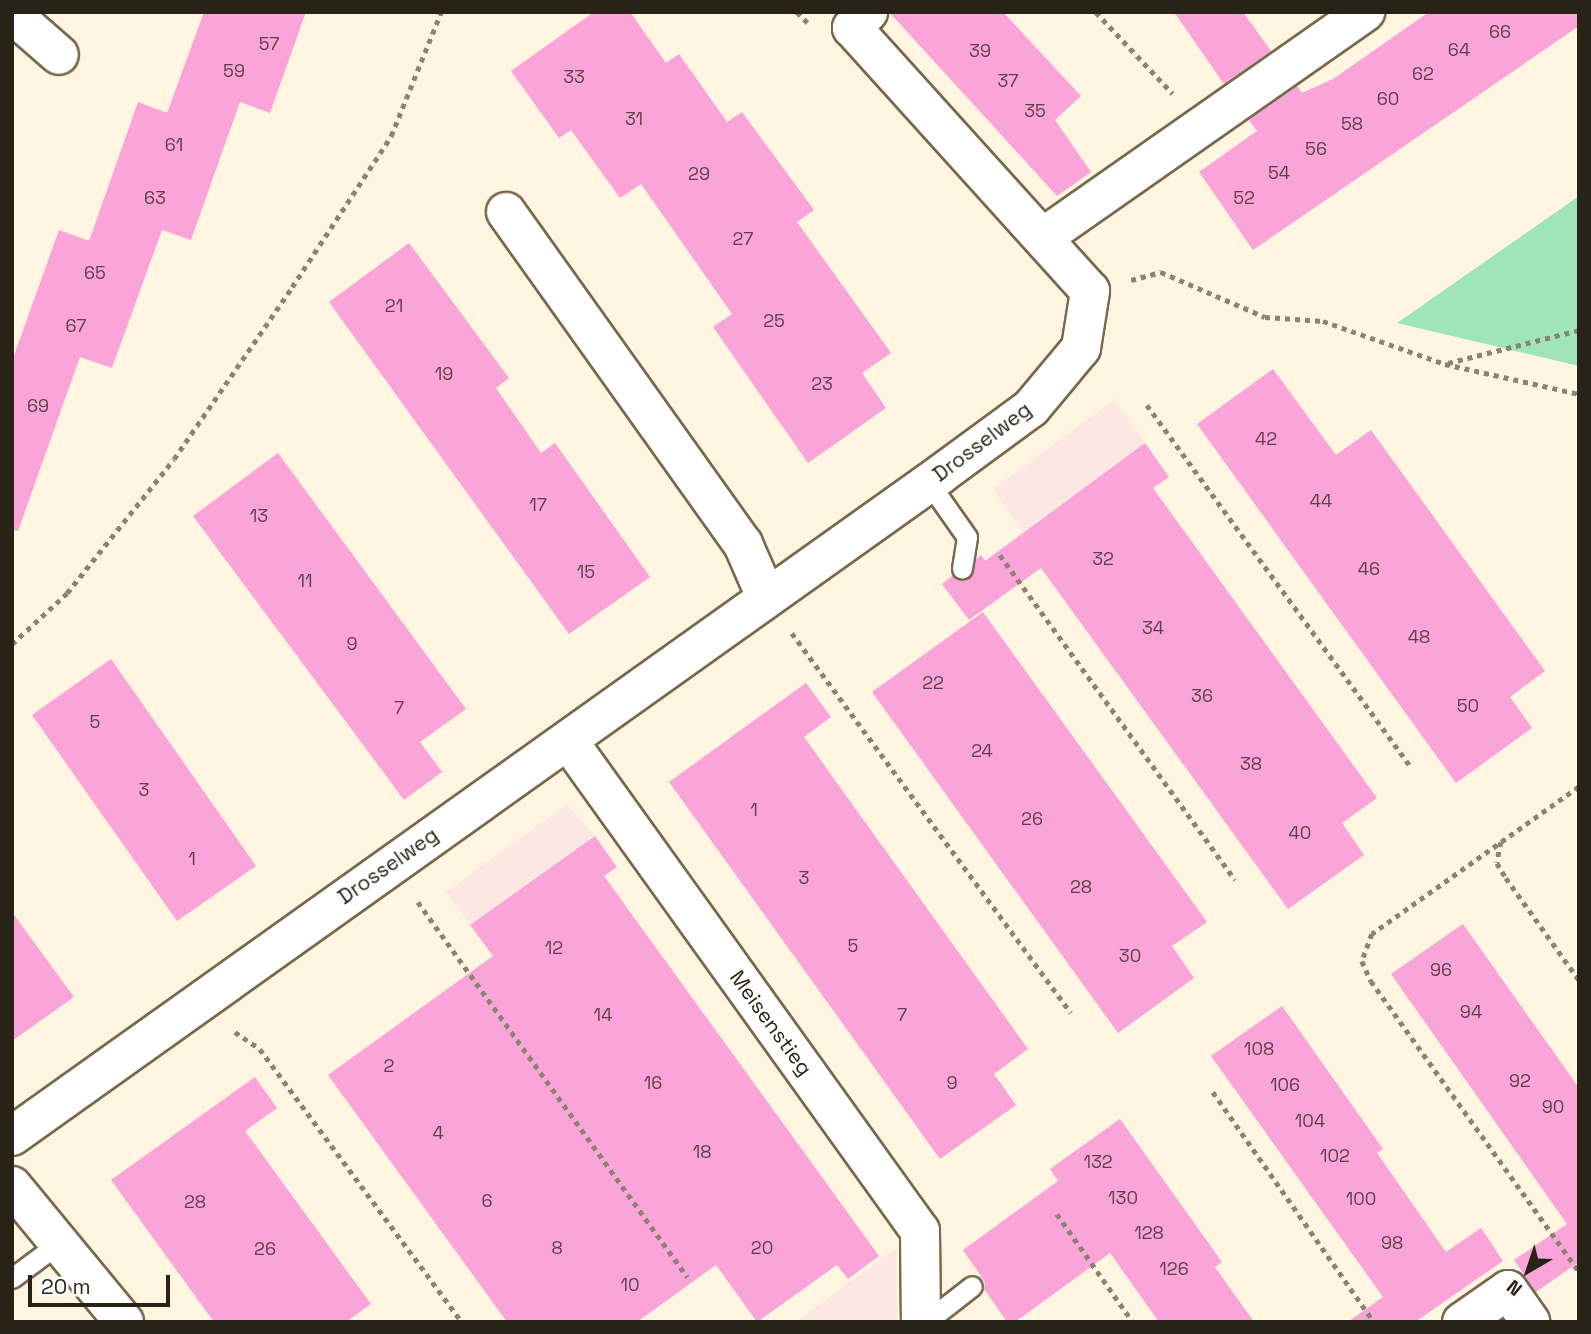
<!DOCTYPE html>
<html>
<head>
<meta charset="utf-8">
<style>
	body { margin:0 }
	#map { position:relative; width:1591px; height:1334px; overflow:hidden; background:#fff5e1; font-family:"Space Grotesk",sans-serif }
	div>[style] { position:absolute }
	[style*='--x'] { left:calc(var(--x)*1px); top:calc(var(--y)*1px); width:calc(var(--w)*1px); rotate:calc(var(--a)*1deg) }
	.industrial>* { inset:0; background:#fce7e3 }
	.green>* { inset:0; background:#a0e4bb }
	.building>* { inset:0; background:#faa4d9 }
	.path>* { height:4.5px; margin-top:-2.25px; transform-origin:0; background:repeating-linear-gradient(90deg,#8b8473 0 5px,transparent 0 10px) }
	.roads { filter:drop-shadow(2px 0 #78694c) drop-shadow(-2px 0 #78694c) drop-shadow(0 2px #78694c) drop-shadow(0 -2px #78694c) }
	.service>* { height:19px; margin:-9.5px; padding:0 9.5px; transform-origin:9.5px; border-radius:9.5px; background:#fff }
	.minor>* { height:38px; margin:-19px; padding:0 19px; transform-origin:19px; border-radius:19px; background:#fff }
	span { translate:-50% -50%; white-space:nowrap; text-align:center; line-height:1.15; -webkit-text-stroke:6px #fff; paint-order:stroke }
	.number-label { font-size:18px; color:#5c4347 }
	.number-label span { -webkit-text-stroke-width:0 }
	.street-label { font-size:21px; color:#282316 }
	.frame { position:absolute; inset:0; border:14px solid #282316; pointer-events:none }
	.north { position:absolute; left:1493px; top:1236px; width:70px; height:70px; -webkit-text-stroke:5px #fff; paint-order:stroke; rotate:219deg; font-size:19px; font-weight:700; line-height:28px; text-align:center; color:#282316 }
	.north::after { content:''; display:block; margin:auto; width:24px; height:32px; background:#282316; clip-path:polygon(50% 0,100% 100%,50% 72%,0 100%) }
	.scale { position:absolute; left:28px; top:1275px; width:142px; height:32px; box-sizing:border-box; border:4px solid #282316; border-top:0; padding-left:9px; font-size:21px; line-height:24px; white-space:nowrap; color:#282316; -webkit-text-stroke:5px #fff; paint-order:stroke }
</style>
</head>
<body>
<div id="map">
	<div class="industrial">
		<div style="clip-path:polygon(1115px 399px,1145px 443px,1023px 532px,993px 489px)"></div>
		<div style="clip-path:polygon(567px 804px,595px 836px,470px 925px,446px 892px)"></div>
		<div style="clip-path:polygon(896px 1248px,897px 1322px,796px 1322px)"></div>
	</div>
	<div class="green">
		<div style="clip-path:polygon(1579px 196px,1579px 366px,1397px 323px)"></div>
	</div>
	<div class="building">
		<div style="clip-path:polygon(204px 12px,306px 12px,270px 113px,240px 102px,191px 240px,162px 230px,112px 368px,80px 357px,18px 531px,12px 530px,12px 361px,59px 230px,89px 241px,138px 102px,167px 113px)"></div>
		<div style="clip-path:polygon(594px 12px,630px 12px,666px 63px,679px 54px,727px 122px,742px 112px,814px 210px,797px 222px,891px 353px,862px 373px,886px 408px,808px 463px,713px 327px,732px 314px,641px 184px,620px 198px,571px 130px,559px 138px,511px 71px)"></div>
		<div style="clip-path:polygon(889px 12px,1003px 12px,1081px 96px,1055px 120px,1091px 172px,1057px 196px)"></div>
		<div style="clip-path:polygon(1174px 12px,1243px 12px,1271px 51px,1224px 84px)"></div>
		<div style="clip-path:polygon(1429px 12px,1579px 12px,1579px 26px,1253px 250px,1199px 172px,1257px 131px,1249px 120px,1297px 86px,1302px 93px,1333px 79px)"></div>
		<div style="clip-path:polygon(409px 243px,509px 378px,496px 388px,541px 453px,555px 443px,650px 577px,569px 634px,329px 302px)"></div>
		<div style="clip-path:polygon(1273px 369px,1336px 455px,1371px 430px,1545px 671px,1510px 697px,1532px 728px,1456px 783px,1197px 424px)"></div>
		<div style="clip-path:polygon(1145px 443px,1169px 477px,1153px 488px,1377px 798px,1342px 823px,1364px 855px,1288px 909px,1041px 568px,969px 620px,942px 584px,952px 576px,967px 580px,976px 559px,981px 555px,985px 561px)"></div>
		<div style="clip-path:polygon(278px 453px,466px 709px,420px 742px,442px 772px,404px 800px,193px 516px)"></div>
		<div style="clip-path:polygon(983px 612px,1207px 922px,1172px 946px,1194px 978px,1118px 1033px,872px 692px)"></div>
		<div style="clip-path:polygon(111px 659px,256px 866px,177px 921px,32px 715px)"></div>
		<div style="clip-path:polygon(806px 683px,831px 717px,804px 737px,1028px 1049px,994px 1074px,1016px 1105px,940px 1159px,669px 782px)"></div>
		<div style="clip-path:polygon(595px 836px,617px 867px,604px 876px,879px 1256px,848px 1279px,837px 1265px,757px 1322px,716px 1265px,637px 1322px,507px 1322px,328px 1075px,493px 956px,470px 925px)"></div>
		<div style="clip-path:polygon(12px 912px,74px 997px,12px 1041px)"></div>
		<div style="clip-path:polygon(1463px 924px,1579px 1088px,1579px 1262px,1536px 1292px,1514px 1260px,1567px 1224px,1391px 974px)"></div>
		<div style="clip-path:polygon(1282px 1006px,1383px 1149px,1377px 1153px,1446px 1252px,1481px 1228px,1503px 1261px,1415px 1322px,1348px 1322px,1383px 1297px,1211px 1056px)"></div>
		<div style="clip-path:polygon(255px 1077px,277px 1108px,245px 1131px,371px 1304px,346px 1322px,214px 1322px,111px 1180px)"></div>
		<div style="clip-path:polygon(1120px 1119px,1222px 1262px,1215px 1267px,1254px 1322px,1159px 1322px,1110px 1253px,1015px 1322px,1007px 1322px,984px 1289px,985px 1282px,963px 1250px,1058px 1181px,1050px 1169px)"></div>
	</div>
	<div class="path">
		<div style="--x:797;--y:12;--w:16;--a:45"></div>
		<div style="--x:1096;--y:12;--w:112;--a:46.8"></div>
		<div style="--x:1131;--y:280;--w:31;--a:-15"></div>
		<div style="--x:1161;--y:272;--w:113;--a:23.4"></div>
		<div style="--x:1265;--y:317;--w:58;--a:3.9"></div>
		<div style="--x:1323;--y:321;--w:129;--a:19.4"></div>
		<div style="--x:1445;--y:364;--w:137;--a:12.6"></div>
		<div style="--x:1448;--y:363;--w:135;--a:-14.1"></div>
		<div style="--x:1147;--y:405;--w:448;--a:53.9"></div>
		<div style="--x:1000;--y:555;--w:401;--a:54.1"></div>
		<div style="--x:792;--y:633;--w:471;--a:53.7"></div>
		<div style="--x:12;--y:644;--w:75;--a:-42.8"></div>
		<div style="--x:67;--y:593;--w:171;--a:-51.4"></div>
		<div style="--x:174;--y:459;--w:209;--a:-55.5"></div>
		<div style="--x:292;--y:287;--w:181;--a:-56.7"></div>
		<div style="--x:391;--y:136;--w:134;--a:-68"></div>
		<div style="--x:1579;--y:787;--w:254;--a:144.6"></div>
		<div style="--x:1372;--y:934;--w:29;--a:110"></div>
		<div style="--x:1362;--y:961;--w:22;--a:66"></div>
		<div style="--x:1371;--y:981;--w:358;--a:54.4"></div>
		<div style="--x:1501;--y:842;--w:21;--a:101"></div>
		<div style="--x:1497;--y:863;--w:17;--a:59"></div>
		<div style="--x:1506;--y:878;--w:125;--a:54.4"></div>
		<div style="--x:418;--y:902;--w:462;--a:54.3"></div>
		<div style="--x:235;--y:1032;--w:30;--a:34"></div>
		<div style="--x:260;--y:1049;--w:340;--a:53.5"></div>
		<div style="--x:1213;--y:1092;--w:281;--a:55"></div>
		<div style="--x:1057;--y:1214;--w:132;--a:54.9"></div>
	</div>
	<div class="roads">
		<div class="service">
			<div style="--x:929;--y:483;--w:66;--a:54.9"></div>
			<div style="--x:967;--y:537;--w:32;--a:99"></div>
			<div style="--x:12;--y:1278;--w:59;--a:-36.7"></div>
			<div style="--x:926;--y:1322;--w:58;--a:-38"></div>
		</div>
		<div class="minor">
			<div style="--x:12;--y:14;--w:62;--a:41.1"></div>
			<div style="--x:506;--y:212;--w:408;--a:54.5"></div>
			<div style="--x:743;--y:544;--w:58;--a:66.5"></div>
			<div style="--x:1045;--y:236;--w:391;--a:-35"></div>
			<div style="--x:569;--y:742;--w:602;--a:54.33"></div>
			<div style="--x:920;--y:1231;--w:91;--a:89.4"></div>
			<div style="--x:12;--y:1136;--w:1141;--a:-35.47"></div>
			<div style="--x:941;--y:474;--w:112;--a:-36.3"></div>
			<div style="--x:1031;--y:408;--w:78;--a:-50.2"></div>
			<div style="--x:1081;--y:348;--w:58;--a:-81"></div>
			<div style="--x:1090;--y:291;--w:355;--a:-132.1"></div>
			<div style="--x:852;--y:28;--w:23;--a:-45"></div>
			<div style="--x:12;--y:1186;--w:176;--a:50.5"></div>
			<div style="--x:1462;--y:1322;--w:56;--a:-34.8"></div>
			<div style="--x:1508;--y:1290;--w:39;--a:55"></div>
		</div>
	</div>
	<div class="number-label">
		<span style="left:1500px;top:32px">66</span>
		<span style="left:269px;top:44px">57</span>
		<span style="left:1459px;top:50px">64</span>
		<span style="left:980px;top:51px">39</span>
		<span style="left:234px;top:71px">59</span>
		<span style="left:1423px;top:74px">62</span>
		<span style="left:574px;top:77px">33</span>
		<span style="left:1008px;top:81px">37</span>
		<span style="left:1388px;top:99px">60</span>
		<span style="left:1035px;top:111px">35</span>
		<span style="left:634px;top:119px">31</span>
		<span style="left:1352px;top:124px">58</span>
		<span style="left:174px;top:145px">61</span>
		<span style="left:1316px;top:149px">56</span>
		<span style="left:1279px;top:173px">54</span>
		<span style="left:699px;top:174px">29</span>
		<span style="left:155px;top:198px">63</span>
		<span style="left:1244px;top:198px">52</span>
		<span style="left:743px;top:239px">27</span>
		<span style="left:95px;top:273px">65</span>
		<span style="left:394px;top:306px">21</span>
		<span style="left:774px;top:321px">25</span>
		<span style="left:76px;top:326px">67</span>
		<span style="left:444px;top:374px">19</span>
		<span style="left:822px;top:384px">23</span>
		<span style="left:38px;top:406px">69</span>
		<span style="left:1266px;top:439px">42</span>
		<span style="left:1321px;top:501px">44</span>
		<span style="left:538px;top:505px">17</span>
		<span style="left:259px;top:516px">13</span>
		<span style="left:1103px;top:559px">32</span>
		<span style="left:1369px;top:569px">46</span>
		<span style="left:586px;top:572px">15</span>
		<span style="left:305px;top:581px">11</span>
		<span style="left:1153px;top:628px">34</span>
		<span style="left:1419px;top:637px">48</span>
		<span style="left:352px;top:644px">9</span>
		<span style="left:933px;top:683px">22</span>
		<span style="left:1202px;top:696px">36</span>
		<span style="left:1468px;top:706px">50</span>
		<span style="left:399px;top:708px">7</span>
		<span style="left:95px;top:722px">5</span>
		<span style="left:982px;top:751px">24</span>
		<span style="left:1251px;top:764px">38</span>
		<span style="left:144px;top:790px">3</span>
		<span style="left:754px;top:810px">1</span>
		<span style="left:1032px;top:819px">26</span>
		<span style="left:1300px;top:833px">40</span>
		<span style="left:192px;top:859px">1</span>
		<span style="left:804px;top:878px">3</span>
		<span style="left:1081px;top:887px">28</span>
		<span style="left:853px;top:946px">5</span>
		<span style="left:554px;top:948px">12</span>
		<span style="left:1130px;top:956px">30</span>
		<span style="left:1441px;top:970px">96</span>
		<span style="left:1471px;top:1012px">94</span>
		<span style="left:603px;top:1015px">14</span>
		<span style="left:902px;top:1015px">7</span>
		<span style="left:1259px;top:1049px">108</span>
		<span style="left:389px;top:1066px">2</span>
		<span style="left:1520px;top:1081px">92</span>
		<span style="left:653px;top:1083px">16</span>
		<span style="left:952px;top:1083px">9</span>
		<span style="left:1285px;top:1085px">106</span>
		<span style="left:1553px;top:1107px">90</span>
		<span style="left:1310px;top:1121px">104</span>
		<span style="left:438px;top:1133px">4</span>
		<span style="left:702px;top:1152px">18</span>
		<span style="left:1335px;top:1156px">102</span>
		<span style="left:1098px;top:1162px">132</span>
		<span style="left:1123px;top:1198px">130</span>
		<span style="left:1361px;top:1199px">100</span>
		<span style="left:487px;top:1201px">6</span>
		<span style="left:195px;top:1202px">28</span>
		<span style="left:1149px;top:1233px">128</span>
		<span style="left:1392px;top:1243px">98</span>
		<span style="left:557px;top:1248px">8</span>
		<span style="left:762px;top:1248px">20</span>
		<span style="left:265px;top:1249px">26</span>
		<span style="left:1174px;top:1269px">126</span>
		<span style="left:630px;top:1285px">10</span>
	</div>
	<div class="street-label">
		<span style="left:982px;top:442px;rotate:-37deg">Drosselweg</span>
		<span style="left:388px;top:866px;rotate:-35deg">Drosselweg</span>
		<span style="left:771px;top:1023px;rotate:54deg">Meisenstieg</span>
	</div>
	<div class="frame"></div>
	<div class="north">N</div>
	<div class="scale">20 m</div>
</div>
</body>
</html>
